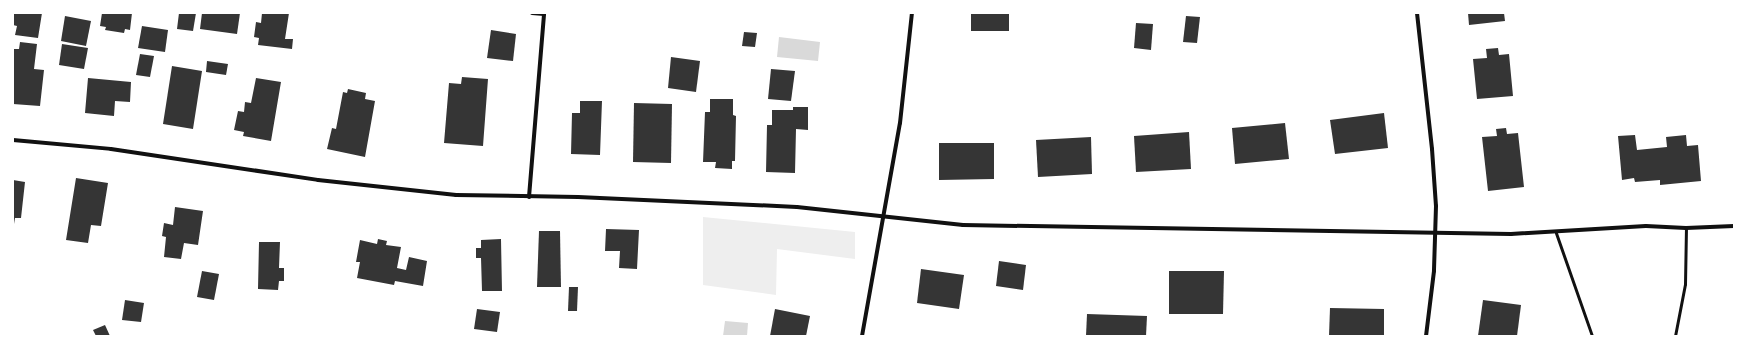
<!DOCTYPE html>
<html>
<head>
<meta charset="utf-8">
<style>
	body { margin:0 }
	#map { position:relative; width:1747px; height:349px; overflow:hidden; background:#fff; font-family:Karla,sans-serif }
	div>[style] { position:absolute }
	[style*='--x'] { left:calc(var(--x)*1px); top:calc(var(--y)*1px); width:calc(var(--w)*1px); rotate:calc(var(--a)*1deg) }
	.green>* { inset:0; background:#eee }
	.water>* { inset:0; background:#d9d9d9 }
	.building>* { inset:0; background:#353535 }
	.service>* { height:3px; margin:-1.5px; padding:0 1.5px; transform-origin:1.5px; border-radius:1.5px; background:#111 }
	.minor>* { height:4px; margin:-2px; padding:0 2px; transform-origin:2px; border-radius:2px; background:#111 }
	span { translate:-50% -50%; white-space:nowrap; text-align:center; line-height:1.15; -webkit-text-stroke:3px #fff; paint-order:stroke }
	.frame { position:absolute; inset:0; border:14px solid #fff; pointer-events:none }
</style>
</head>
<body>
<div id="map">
	<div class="green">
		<div style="clip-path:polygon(703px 217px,855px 232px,855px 259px,777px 249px,776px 295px,703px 285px)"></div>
	</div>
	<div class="water">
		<div style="clip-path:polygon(779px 37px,820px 42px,818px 61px,777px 57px)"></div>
		<div style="clip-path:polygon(725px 321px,748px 323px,747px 336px,723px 336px)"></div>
	</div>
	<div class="building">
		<div style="clip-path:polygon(13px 13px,42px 13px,38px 38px,15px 35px,17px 26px,13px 25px)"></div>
		<div style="clip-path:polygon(102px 13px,132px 13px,130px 30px,125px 29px,124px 33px,105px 30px,106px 27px,100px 26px)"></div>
		<div style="clip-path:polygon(179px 13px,196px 13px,193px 31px,177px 29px)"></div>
		<div style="clip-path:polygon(202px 13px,240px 13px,237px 34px,200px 29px)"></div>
		<div style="clip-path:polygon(262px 13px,289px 13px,285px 39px,293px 39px,292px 49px,258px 45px,259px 38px,254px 37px,256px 22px,261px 23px)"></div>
		<div style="clip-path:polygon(971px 13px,1009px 13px,1009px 31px,971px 31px)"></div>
		<div style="clip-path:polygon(1468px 13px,1504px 13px,1505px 21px,1469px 25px)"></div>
		<div style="clip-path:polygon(65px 16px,91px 21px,86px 46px,61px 41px)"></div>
		<div style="clip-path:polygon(1186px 16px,1200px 17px,1197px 43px,1183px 42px)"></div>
		<div style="clip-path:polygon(1136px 23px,1153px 24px,1151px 50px,1134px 48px)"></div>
		<div style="clip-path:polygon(142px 26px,168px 30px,165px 52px,138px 48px)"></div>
		<div style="clip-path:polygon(491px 30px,516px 34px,513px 61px,487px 58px)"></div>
		<div style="clip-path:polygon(744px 32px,757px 33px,755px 47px,742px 46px)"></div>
		<div style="clip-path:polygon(20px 42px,37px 44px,34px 69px,44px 70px,40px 106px,13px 104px,13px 49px,19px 49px)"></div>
		<div style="clip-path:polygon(62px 44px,88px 48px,84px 69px,59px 65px)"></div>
		<div style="clip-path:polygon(1498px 48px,1499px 55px,1509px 54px,1513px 96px,1477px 99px,1473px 59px,1487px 58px,1486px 49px)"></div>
		<div style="clip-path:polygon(140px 54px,154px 56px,150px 77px,136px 75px)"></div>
		<div style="clip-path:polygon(671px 57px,700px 61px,696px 92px,668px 88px)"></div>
		<div style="clip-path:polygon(207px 61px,228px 64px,226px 75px,206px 72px)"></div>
		<div style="clip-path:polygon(172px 66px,202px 71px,193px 129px,163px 124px)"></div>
		<div style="clip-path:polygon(771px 69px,795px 71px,791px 101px,768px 99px)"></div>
		<div style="clip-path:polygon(462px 77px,488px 79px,483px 146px,444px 143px,449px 83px,461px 84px)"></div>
		<div style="clip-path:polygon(88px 78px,131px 82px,130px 102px,115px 101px,114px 116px,85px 113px)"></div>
		<div style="clip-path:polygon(256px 78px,281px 82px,271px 141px,243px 136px,244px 132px,234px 130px,238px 111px,244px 112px,245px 102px,251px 103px)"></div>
		<div style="clip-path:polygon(348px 89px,366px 93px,365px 99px,375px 101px,365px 157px,327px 149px,332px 128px,336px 129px,343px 92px,347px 93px)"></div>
		<div style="clip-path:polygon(710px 99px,733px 99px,733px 115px,736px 116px,735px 161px,732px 161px,732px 169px,715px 168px,716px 162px,703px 162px,705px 112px,710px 112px)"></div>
		<div style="clip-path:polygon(580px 101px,602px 101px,600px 155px,571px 154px,572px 113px,580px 113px)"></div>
		<div style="clip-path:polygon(634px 103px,672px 104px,671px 163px,633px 162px)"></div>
		<div style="clip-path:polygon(793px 107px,808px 107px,808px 130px,796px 129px,795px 173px,766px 172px,767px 125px,772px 125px,772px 110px,793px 110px)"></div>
		<div style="clip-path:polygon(1384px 113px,1388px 148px,1335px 154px,1330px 120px)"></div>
		<div style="clip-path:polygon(1285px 123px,1289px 159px,1235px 164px,1232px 128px)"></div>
		<div style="clip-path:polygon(1506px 128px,1507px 134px,1518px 133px,1524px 187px,1488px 191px,1482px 137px,1497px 136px,1496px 129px)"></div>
		<div style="clip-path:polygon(1189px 132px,1191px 169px,1136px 172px,1134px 136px)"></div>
		<div style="clip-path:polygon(1635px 135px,1637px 150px,1667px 147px,1666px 137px,1686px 135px,1687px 146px,1698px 145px,1701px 181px,1660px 185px,1660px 180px,1635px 182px,1634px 178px,1622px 180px,1618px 136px)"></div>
		<div style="clip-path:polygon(1091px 137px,1092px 174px,1038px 177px,1036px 140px)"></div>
		<div style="clip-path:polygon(939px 143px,994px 143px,994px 179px,939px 180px)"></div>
		<div style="clip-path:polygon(76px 178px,108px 183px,101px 226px,91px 225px,88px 243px,66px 240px)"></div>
		<div style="clip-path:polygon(13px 180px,25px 182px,21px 218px,15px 218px,14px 224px)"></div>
		<div style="clip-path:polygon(175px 207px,203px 211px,198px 245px,184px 243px,181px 259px,164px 257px,166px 237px,162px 236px,164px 223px,173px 225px)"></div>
		<div style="clip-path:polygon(606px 229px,639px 230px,637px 269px,619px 268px,620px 251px,605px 251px)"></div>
		<div style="clip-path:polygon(539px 231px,560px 231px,561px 287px,537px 287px)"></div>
		<div style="clip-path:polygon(378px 239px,387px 241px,386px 245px,401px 247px,397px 268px,406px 270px,409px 257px,427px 261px,423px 286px,395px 281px,394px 285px,357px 278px,360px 262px,356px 262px,360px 240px,377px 244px)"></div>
		<div style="clip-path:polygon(501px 239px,502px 291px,482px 291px,481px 258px,476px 258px,476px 248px,481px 248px,481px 240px)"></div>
		<div style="clip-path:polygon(259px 242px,280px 242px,279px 268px,284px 268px,284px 281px,279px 281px,278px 290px,258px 289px)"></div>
		<div style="clip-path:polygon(999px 261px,1026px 265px,1023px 290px,996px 286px)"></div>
		<div style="clip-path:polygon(921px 269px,964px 275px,959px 309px,917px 303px)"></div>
		<div style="clip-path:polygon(202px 271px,219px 274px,214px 300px,197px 297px)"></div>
		<div style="clip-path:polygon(1169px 271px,1224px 271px,1223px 314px,1169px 314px)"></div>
		<div style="clip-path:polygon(569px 287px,578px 287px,577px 311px,568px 311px)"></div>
		<div style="clip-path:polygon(125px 300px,144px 303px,141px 322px,122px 320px)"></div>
		<div style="clip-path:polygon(1483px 300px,1521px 305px,1517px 336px,1478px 336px)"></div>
		<div style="clip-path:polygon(1330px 308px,1384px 309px,1384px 336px,1329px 336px)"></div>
		<div style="clip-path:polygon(477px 309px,500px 312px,497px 332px,474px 329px)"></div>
		<div style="clip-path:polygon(775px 309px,810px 316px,806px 336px,770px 336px)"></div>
		<div style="clip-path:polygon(1087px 314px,1147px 316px,1146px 336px,1086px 336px)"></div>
		<div style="clip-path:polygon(105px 325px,110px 336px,96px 336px,93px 330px)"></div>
	</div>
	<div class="service">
		<div style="--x:1556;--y:233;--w:109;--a:70.7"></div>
		<div style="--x:1675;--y:336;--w:53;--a:-79.1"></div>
		<div style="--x:1685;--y:284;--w:56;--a:-89"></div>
	</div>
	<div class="minor">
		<div style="--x:532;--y:13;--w:12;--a:5"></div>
		<div style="--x:1417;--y:13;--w:137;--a:83.7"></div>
		<div style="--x:1432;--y:149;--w:57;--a:86"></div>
		<div style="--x:1436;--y:206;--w:65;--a:91.8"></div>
		<div style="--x:1434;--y:271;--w:65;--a:97"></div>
		<div style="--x:13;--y:140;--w:98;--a:5.2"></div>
		<div style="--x:111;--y:149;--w:209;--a:8.5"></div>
		<div style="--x:318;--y:180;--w:139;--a:6.2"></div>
		<div style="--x:456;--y:195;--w:122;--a:0.9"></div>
		<div style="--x:578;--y:197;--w:219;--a:2.6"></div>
		<div style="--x:797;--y:207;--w:167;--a:6.2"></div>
		<div style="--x:963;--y:225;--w:548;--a:0.94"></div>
		<div style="--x:1511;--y:234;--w:135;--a:-3.4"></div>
		<div style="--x:1646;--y:226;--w:40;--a:2.9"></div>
		<div style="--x:1686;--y:228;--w:48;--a:-2.4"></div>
		<div style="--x:529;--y:197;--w:185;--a:-85.3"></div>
		<div style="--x:862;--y:336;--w:216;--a:-79.9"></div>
		<div style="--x:900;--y:123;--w:111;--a:-83.8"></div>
	</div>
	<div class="frame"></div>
</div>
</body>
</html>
